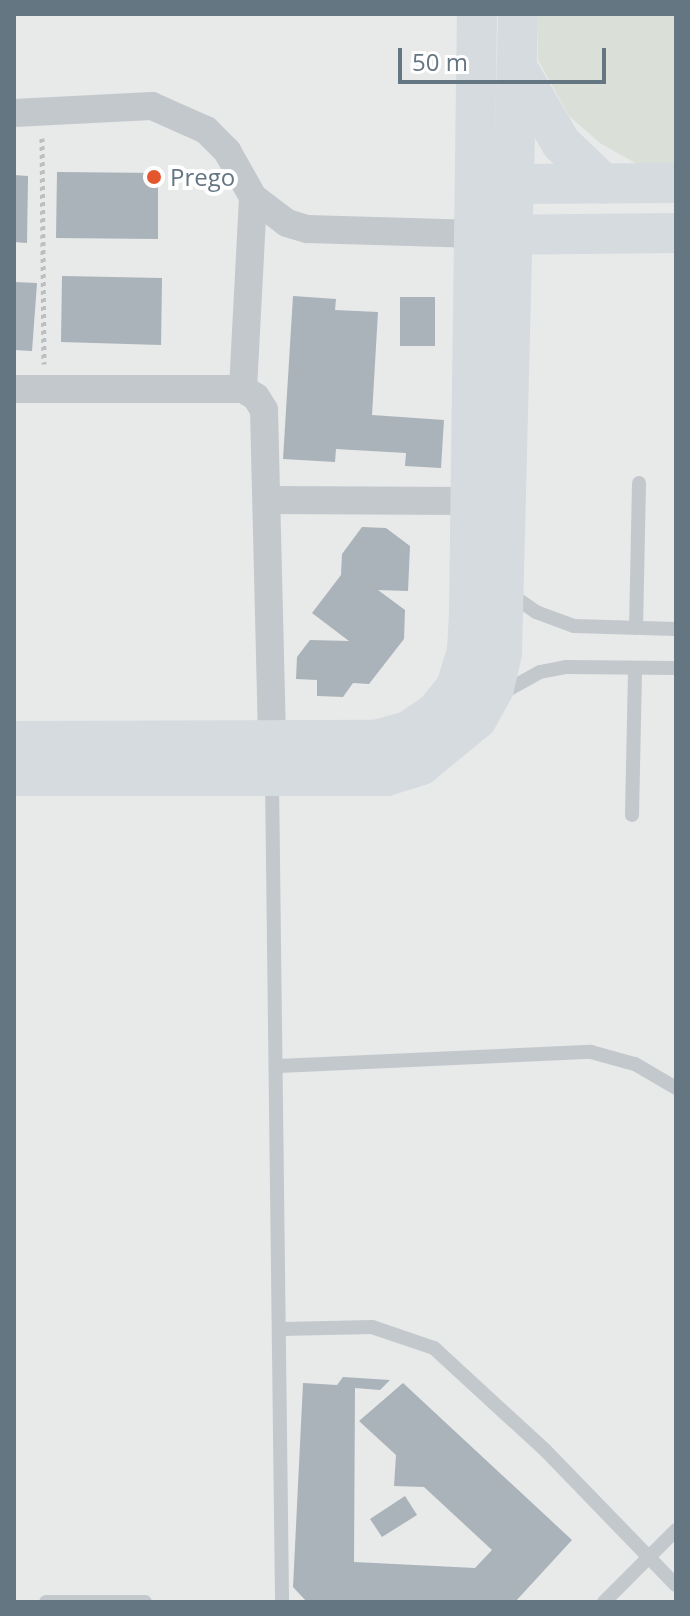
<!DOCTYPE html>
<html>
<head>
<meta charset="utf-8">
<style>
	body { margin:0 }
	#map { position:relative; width:690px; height:1616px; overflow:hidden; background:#fafaf8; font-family:"Open Sans",sans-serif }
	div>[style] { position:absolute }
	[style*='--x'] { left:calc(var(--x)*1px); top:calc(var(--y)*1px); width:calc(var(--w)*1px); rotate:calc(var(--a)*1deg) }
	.built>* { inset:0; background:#e8e9e9 }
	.green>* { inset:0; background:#dadfd7 }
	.building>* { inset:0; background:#aab3b9 }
	.path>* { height:5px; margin-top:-2.5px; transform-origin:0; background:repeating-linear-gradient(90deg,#bbbfc2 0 4px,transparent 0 8px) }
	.lane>* { height:14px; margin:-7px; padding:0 7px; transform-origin:7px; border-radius:7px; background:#c3c8cc }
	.street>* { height:28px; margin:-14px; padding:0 14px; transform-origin:14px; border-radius:14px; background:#c3c8cc }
	.secondary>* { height:40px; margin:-20px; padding:0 20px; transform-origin:20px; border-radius:20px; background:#d6dbdf }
	.dots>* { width:22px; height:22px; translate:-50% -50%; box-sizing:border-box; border:4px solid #fff; border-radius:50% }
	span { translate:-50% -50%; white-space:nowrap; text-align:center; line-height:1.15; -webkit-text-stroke:8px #fff; paint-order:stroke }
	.poi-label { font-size:24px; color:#657683 }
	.left { translate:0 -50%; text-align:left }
	.frame { position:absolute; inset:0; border:16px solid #657683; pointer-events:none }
	.scale { position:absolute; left:398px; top:48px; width:208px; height:36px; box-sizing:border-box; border:4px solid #657683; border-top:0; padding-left:10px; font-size:24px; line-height:28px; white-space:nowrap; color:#657683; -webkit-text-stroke:6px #fff; paint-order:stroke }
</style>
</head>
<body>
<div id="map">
	<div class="built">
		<div style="clip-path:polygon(14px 14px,676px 14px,676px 1602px,14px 1602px)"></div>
	</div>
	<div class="green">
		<div style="clip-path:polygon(538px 14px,676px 14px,676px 170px,646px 169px,600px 143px,569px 116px,538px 60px)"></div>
	</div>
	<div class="building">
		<div style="clip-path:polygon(57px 172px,158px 173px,158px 239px,56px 238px)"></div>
		<div style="clip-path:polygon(14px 175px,28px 176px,27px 243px,14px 242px)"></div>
		<div style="clip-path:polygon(62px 276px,162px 278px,161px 345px,61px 342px)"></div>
		<div style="clip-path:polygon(14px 282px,37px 283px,32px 351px,14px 350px)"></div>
		<div style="clip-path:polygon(293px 296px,336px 299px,335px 310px,378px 312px,372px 415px,444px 420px,441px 468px,405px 466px,406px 453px,336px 449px,335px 462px,283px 459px)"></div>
		<div style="clip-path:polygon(400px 297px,435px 297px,435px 346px,400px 346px)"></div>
		<div style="clip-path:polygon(362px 527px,386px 528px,410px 546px,408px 591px,378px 590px,405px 610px,404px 639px,369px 684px,353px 683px,343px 697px,317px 696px,317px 680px,296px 679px,297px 657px,310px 640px,349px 641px,312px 613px,341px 575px,342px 554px)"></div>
		<div style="clip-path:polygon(343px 1377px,390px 1380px,380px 1390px,355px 1388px,354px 1562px,475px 1568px,492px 1550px,424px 1487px,394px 1486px,396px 1455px,359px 1421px,403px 1383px,572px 1540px,515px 1602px,307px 1602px,293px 1587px,303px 1383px,337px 1385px)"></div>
		<div style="clip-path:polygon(405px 1496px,417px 1515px,382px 1537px,370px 1519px)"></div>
	</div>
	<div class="path">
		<div style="--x:42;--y:138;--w:226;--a:89.5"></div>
	</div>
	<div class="lane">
		<div style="--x:509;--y:593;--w:33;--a:35"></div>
		<div style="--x:536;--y:612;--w:40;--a:20.2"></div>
		<div style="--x:574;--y:626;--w:102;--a:1.7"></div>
		<div style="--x:636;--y:628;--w:145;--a:-88.8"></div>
		<div style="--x:502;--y:693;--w:43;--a:-28.9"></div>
		<div style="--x:540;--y:672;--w:26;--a:-11"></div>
		<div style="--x:566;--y:667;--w:110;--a:0.5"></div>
		<div style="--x:272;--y:779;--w:823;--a:89.3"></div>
		<div style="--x:632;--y:815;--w:147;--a:-88.8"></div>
		<div style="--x:279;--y:1066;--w:312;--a:-2.6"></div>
		<div style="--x:591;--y:1052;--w:46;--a:15.3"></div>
		<div style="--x:635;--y:1064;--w:48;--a:30.3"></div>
		<div style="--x:282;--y:1329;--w:90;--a:-1.3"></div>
		<div style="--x:372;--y:1327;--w:65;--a:18.7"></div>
		<div style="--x:434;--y:1348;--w:151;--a:42.6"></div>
		<div style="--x:545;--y:1450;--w:188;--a:45.9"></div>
		<div style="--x:46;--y:1602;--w:99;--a:0"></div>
		<div style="--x:604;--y:1602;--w:102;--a:-45"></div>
	</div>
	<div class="street">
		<div style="--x:14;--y:113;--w:138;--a:-2.9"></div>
		<div style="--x:152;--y:106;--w:59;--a:24"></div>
		<div style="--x:206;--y:130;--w:30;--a:45"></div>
		<div style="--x:227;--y:151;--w:53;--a:60.5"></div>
		<div style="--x:253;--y:197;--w:43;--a:37.4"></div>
		<div style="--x:287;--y:223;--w:21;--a:17"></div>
		<div style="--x:307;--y:229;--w:171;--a:1.7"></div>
		<div style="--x:14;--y:389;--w:229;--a:0"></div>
		<div style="--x:243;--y:389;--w:15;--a:32"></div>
		<div style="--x:256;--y:397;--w:15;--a:58"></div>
		<div style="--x:264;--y:410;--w:334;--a:88.6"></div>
		<div style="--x:243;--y:389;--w:192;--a:-87"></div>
		<div style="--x:268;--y:500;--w:200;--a:0.3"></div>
	</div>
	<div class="secondary">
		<div style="--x:521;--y:74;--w:80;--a:59.9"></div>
		<div style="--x:561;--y:143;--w:59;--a:43.6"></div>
		<div style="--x:490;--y:184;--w:186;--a:-0.3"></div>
		<div style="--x:490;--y:235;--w:186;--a:-0.6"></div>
		<div style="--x:14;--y:741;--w:362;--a:-0.2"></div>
		<div style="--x:376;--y:740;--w:33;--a:-16"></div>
		<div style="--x:408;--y:731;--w:32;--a:-34"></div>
		<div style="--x:435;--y:713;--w:33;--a:-51"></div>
		<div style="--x:456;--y:687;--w:38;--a:-73"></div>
		<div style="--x:467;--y:651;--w:37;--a:-87"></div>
		<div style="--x:469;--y:614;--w:600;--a:-89.24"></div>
		<div style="--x:14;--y:776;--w:372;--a:0"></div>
		<div style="--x:386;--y:776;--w:37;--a:-17"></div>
		<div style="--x:421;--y:765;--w:72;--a:-39.4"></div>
		<div style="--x:477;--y:719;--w:35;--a:-61"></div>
		<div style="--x:494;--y:688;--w:37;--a:-77"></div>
		<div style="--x:502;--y:652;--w:638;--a:-88.56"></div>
	</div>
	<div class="dots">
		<div style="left:154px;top:177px;background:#e4572e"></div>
	</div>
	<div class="poi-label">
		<span class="left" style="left:170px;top:177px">Prego</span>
	</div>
	<div class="frame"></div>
	<div class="scale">50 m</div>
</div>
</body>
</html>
